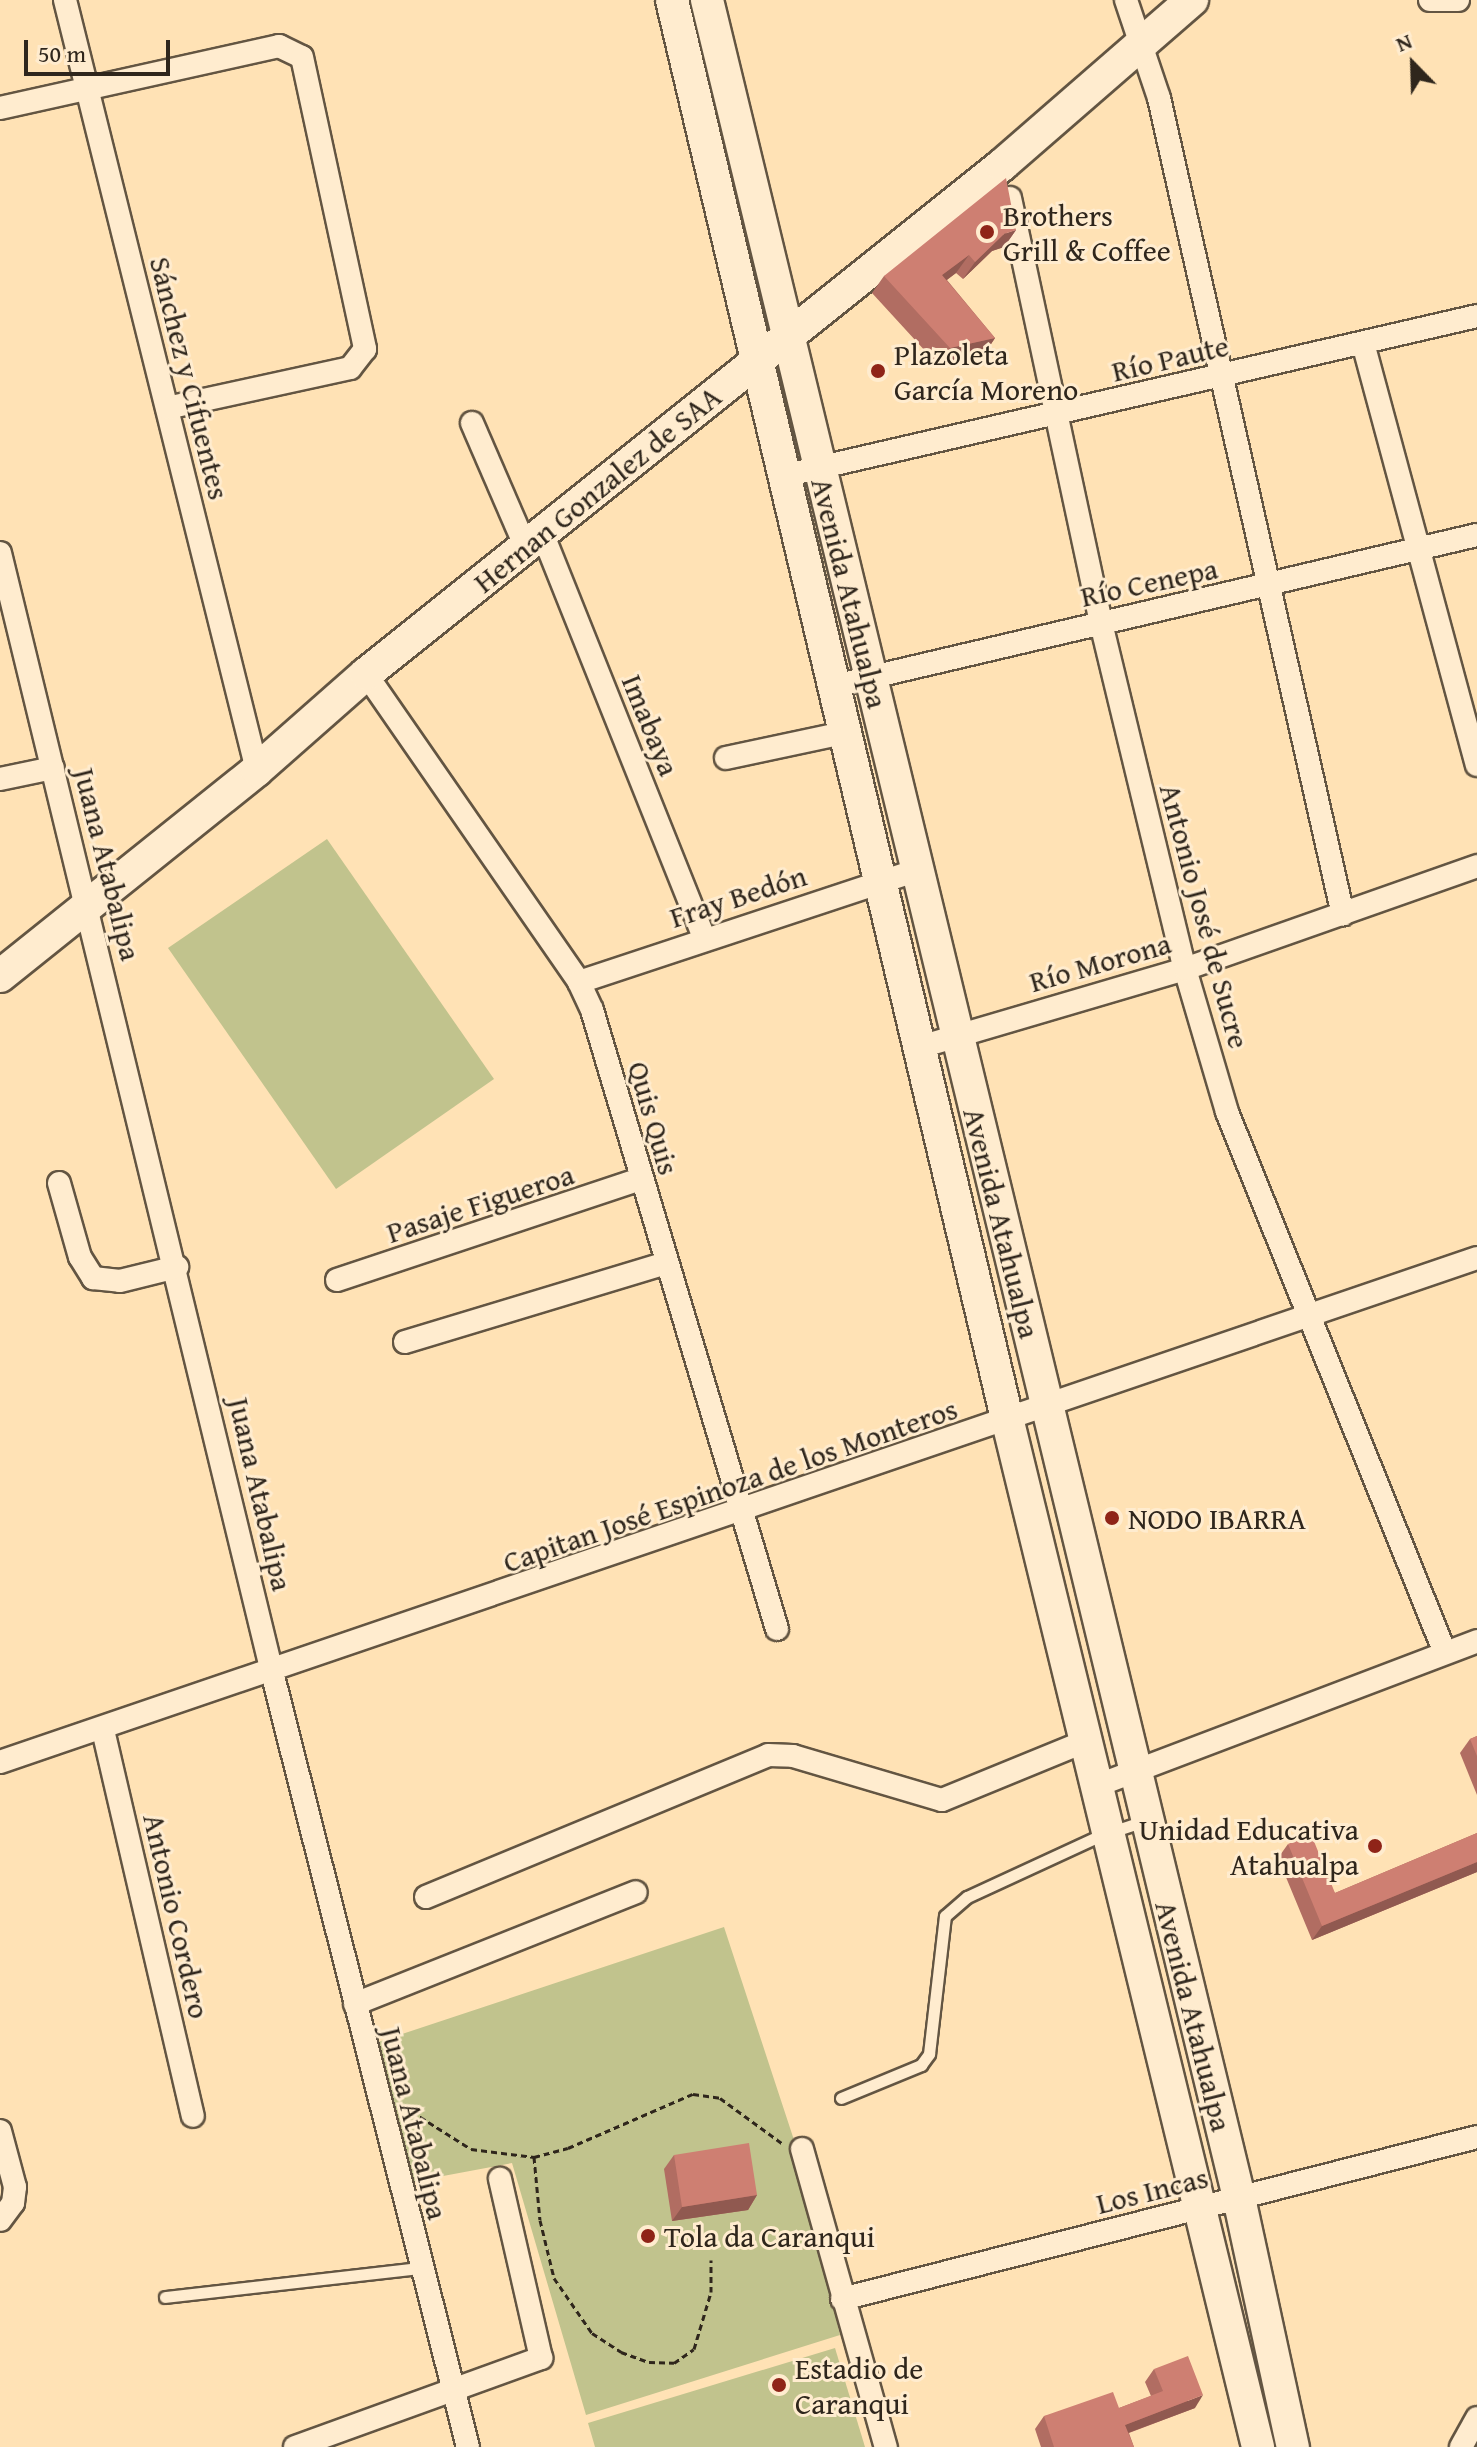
<!DOCTYPE html>
<html>
<head>
<meta charset="utf-8">
<style>
	body { margin:0 }
	#map { position:relative; width:1477px; height:2447px; overflow:hidden; background:#ffe2b5; font-family:"Gentium Book Plus",serif }
	div>[style] { position:absolute }
	[style*='--x'] { left:calc(var(--x)*1px); top:calc(var(--y)*1px); width:calc(var(--w)*1px); rotate:calc(var(--a)*1deg) }
	.green>* { inset:0; background:#c1c38d }
	.path>* { height:3px; margin-top:-1.5px; transform-origin:0; background:repeating-linear-gradient(90deg,#2f261c 0 6px,transparent 0 10px) }
	.roads { filter:drop-shadow(2px 0 #635542) drop-shadow(-2px 0 #635542) drop-shadow(0 2px #635542) drop-shadow(0 -2px #635542) }
	.lane>* { height:11px; margin:-5.5px; padding:0 5.5px; transform-origin:5.5px; border-radius:5.5px; background:#ffeccf }
	.street>* { height:22px; margin:-11px; padding:0 11px; transform-origin:11px; border-radius:11px; background:#ffeccf }
	.secondary>* { height:32px; margin:-16px; padding:0 16px; transform-origin:16px; border-radius:16px; background:#ffeccf }
	.wall>* { inset:0; background:#b16d62 }
	.shaded-wall>* { inset:0; background:#905950 }
	.building>* { inset:0; background:#ce7f72 }
	.dots>* { width:22px; height:22px; translate:-50% -50%; box-sizing:border-box; border:4px solid #ffeccf; border-radius:50% }
	span { translate:-50% -50%; white-space:nowrap; text-align:center; line-height:1.15; -webkit-text-stroke:6px #ffeccf; paint-order:stroke }
	.poi-label { font-size:30px; color:#2f261c }
	.left { translate:0 -50%; text-align:left }
	.right { translate:-100% -50%; text-align:right }
	.street-label { font-size:30px; color:#2f261c }
	.north { position:absolute; left:1373px; top:24px; width:80px; height:80px; -webkit-text-stroke:6px #ffeccf; paint-order:stroke; rotate:337deg; font-size:22px; font-weight:700; line-height:32px; text-align:center; color:#2f261c }
	.north::after { content:''; display:block; margin:auto; width:28px; height:36px; background:#2f261c; clip-path:polygon(50% 0,100% 100%,50% 72%,0 100%) }
	.scale { position:absolute; left:24px; top:40px; width:146px; height:36px; box-sizing:border-box; border:4px solid #2f261c; border-top:0; padding-left:10px; font-size:24px; line-height:28px; white-space:nowrap; color:#2f261c; -webkit-text-stroke:6px #ffeccf; paint-order:stroke }
</style>
</head>
<body>
<div id="map">
	<div class="green">
		<div style="clip-path:polygon(327px 839px,494px 1079px,336px 1189px,168px 948px)"></div>
		<div style="clip-path:polygon(724px 1927px,793px 2137px,840px 2335px,586px 2415px,512px 2163px,411px 2182px,366px 2046px)"></div>
		<div style="clip-path:polygon(835px 2348px,865px 2447px,595px 2447px,588px 2423px)"></div>
	</div>
	<div class="path">
		<div style="--x:403;--y:2106;--w:80;--a:32.3"></div>
		<div style="--x:471;--y:2149;--w:64;--a:7.2"></div>
		<div style="--x:534;--y:2157;--w:35;--a:-15"></div>
		<div style="--x:568;--y:2148;--w:136;--a:-23.4"></div>
		<div style="--x:693;--y:2094;--w:27;--a:8"></div>
		<div style="--x:720;--y:2098;--w:78;--a:36.1"></div>
		<div style="--x:534;--y:2157;--w:63;--a:84.6"></div>
		<div style="--x:540;--y:2220;--w:60;--a:76.4"></div>
		<div style="--x:554;--y:2278;--w:67;--a:55.4"></div>
		<div style="--x:592;--y:2333;--w:35;--a:33"></div>
		<div style="--x:621;--y:2352;--w:30;--a:20"></div>
		<div style="--x:649;--y:2362;--w:25;--a:2"></div>
		<div style="--x:674;--y:2363;--w:24;--a:-35"></div>
		<div style="--x:694;--y:2349;--w:59;--a:-73.4"></div>
		<div style="--x:711;--y:2292;--w:32;--a:-90"></div>
	</div>
	<div class="roads">
		<div class="lane">
			<div style="--x:841;--y:2098;--w:87;--a:-22.4"></div>
			<div style="--x:921;--y:2065;--w:14;--a:-54"></div>
			<div style="--x:929;--y:2054;--w:139;--a:-83.4"></div>
			<div style="--x:945;--y:1916;--w:29;--a:-41"></div>
			<div style="--x:967;--y:1897;--w:145;--a:-24.8"></div>
			<div style="--x:1099;--y:1836;--w:47;--a:-18.4"></div>
			<div style="--x:165;--y:2297;--w:257;--a:-6.5"></div>
		</div>
		<div class="street">
			<div style="--x:65;--y:0;--w:794;--a:76"></div>
			<div style="--x:1126;--y:0;--w:103;--a:71.4"></div>
			<div style="--x:1159;--y:98;--w:837;--a:77.31"></div>
			<div style="--x:1430;--y:0;--w:28;--a:0"></div>
			<div style="--x:0;--y:108;--w:286;--a:-12.5"></div>
			<div style="--x:279;--y:46;--w:25;--a:26"></div>
			<div style="--x:302;--y:57;--w:299;--a:77.8"></div>
			<div style="--x:365;--y:349;--w:24;--a:128"></div>
			<div style="--x:350;--y:368;--w:187;--a:167.7"></div>
			<div style="--x:1010;--y:198;--w:435;--a:77.9"></div>
			<div style="--x:1101;--y:623;--w:356;--a:76.4"></div>
			<div style="--x:1185;--y:969;--w:149;--a:73.6"></div>
			<div style="--x:1227;--y:1112;--w:583;--a:68.05"></div>
			<div style="--x:1363;--y:343;--w:437;--a:74.9"></div>
			<div style="--x:472;--y:423;--w:136;--a:66.6"></div>
			<div style="--x:783;--y:476;--w:712;--a:-12.98"></div>
			<div style="--x:543;--y:535;--w:433;--a:68.2"></div>
			<div style="--x:0;--y:553;--w:1152;--a:76.34"></div>
			<div style="--x:272;--y:1672;--w:799;--a:75.81"></div>
			<div style="--x:366;--y:674;--w:374;--a:55.3"></div>
			<div style="--x:579;--y:982;--w:31;--a:65"></div>
			<div style="--x:592;--y:1010;--w:646;--a:73.36"></div>
			<div style="--x:834;--y:686;--w:660;--a:-13.22"></div>
			<div style="--x:726;--y:758;--w:121;--a:-12"></div>
			<div style="--x:0;--y:779;--w:54;--a:-11.7"></div>
			<div style="--x:579;--y:982;--w:356;--a:-18.3"></div>
			<div style="--x:920;--y:1047;--w:276;--a:-16.4"></div>
			<div style="--x:1185;--y:969;--w:310;--a:-19.4"></div>
			<div style="--x:59;--y:1183;--w:77;--a:74.2"></div>
			<div style="--x:80;--y:1257;--w:25;--a:58"></div>
			<div style="--x:93;--y:1278;--w:27;--a:6"></div>
			<div style="--x:120;--y:1281;--w:59;--a:-13.8"></div>
			<div style="--x:337;--y:1280;--w:319;--a:-18.4"></div>
			<div style="--x:405;--y:1342;--w:273;--a:-16.8"></div>
			<div style="--x:103;--y:1730;--w:396;--a:76.9"></div>
			<div style="--x:0;--y:1762;--w:1561;--a:-18.84"></div>
			<div style="--x:1096;--y:1786;--w:408;--a:-20.8"></div>
			<div style="--x:426;--y:1897;--w:370;--a:-22.5"></div>
			<div style="--x:768;--y:1755;--w:25;--a:2"></div>
			<div style="--x:793;--y:1756;--w:155;--a:16.5"></div>
			<div style="--x:942;--y:1800;--w:156;--a:-22.3"></div>
			<div style="--x:355;--y:2004;--w:302;--a:-21.7"></div>
			<div style="--x:0;--y:2131;--w:58;--a:75"></div>
			<div style="--x:15;--y:2187;--w:16;--a:97"></div>
			<div style="--x:13;--y:2203;--w:21;--a:127"></div>
			<div style="--x:802;--y:2149;--w:310;--a:74.3"></div>
			<div style="--x:842;--y:2299;--w:655;--a:-14.31"></div>
			<div style="--x:295;--y:2447;--w:262;--a:-19.9"></div>
			<div style="--x:541;--y:2358;--w:184;--a:-102.9"></div>
			<div style="--x:1461;--y:2447;--w:33;--a:-61"></div>
		</div>
		<div class="secondary">
			<div style="--x:672;--y:0;--w:1461;--a:76.71"></div>
			<div style="--x:1008;--y:1422;--w:1055;--a:76.29"></div>
			<div style="--x:707;--y:0;--w:2261;--a:76.39"></div>
			<div style="--x:1239;--y:2198;--w:255;--a:77.8"></div>
			<div style="--x:0;--y:976;--w:329;--a:-38.7"></div>
			<div style="--x:257;--y:770;--w:145;--a:-41.4"></div>
			<div style="--x:366;--y:674;--w:815;--a:-38.67"></div>
			<div style="--x:1002;--y:165;--w:252;--a:-41"></div>
		</div>
	</div>
	<div class="wall">
		<div style="clip-path:polygon(1016px 230px,1004px 247px,992px 251px,963px 279px,956px 273px,947px 280px,995px 338px,983px 356px,938px 365px,872px 293px,884px 276px)"></div>
		<div style="clip-path:polygon(1477px 1736px,1477px 1795px,1460px 1753px,1470px 1739px)"></div>
		<div style="clip-path:polygon(1477px 1833px,1477px 1872px,1312px 1940px,1278px 1858px,1288px 1844px,1335px 1893px)"></div>
		<div style="clip-path:polygon(674px 2155px,757px 2195px,748px 2210px,672px 2221px,664px 2169px)"></div>
		<div style="clip-path:polygon(1154px 2369px,1195px 2408px,1129px 2433px,1134px 2447px,1041px 2447px,1035px 2429px,1044px 2416px,1119px 2408px,1151px 2396px,1145px 2382px)"></div>
	</div>
	<div class="shaded-wall">
		<div style="clip-path:polygon(1016px 230px,1004px 247px,992px 251px,963px 279px,975px 262px,1004px 234px)"></div>
		<div style="clip-path:polygon(969px 255px,956px 273px,930px 292px,942px 275px)"></div>
		<div style="clip-path:polygon(995px 338px,983px 356px,938px 365px,950px 348px)"></div>
		<div style="clip-path:polygon(1477px 1862px,1477px 1872px,1312px 1940px,1322px 1926px)"></div>
		<div style="clip-path:polygon(757px 2195px,748px 2210px,672px 2221px,682px 2207px)"></div>
		<div style="clip-path:polygon(1203px 2395px,1195px 2408px,1117px 2437px,1125px 2425px)"></div>
	</div>
	<div class="building">
		<div style="clip-path:polygon(1006px 178px,1016px 230px,1004px 234px,975px 262px,969px 255px,942px 275px,995px 338px,950px 348px,884px 276px)"></div>
		<div style="clip-path:polygon(1477px 1736px,1477px 1756px,1470px 1739px)"></div>
		<div style="clip-path:polygon(1477px 1833px,1477px 1862px,1322px 1926px,1288px 1844px,1311px 1834px,1335px 1893px)"></div>
		<div style="clip-path:polygon(749px 2143px,757px 2195px,682px 2207px,674px 2155px)"></div>
		<div style="clip-path:polygon(1188px 2356px,1203px 2395px,1125px 2425px,1134px 2447px,1054px 2447px,1044px 2416px,1113px 2392px,1119px 2408px,1163px 2391px,1154px 2369px)"></div>
	</div>
	<div class="dots">
		<div style="left:987px;top:232px;background:#8f2418"></div>
		<div style="left:878px;top:371px;background:#8f2418"></div>
		<div style="left:1112px;top:1518px;background:#8f2418"></div>
		<div style="left:1375px;top:1846px;background:#8f2418"></div>
		<div style="left:648px;top:2236px;background:#8f2418"></div>
		<div style="left:779px;top:2385px;background:#8f2418"></div>
	</div>
	<div class="poi-label">
		<span class="left" style="left:1003px;top:232px">Brothers<br>Grill &amp; Coffee</span>
		<span class="left" style="left:894px;top:371px">Plazoleta<br>García Moreno</span>
		<span class="left" style="left:1128px;top:1518px">NODO IBARRA</span>
		<span class="right" style="left:1359px;top:1846px">Unidad Educativa<br>Atahualpa</span>
		<span class="left" style="left:664px;top:2236px">Tola da Caranqui</span>
		<span class="left" style="left:795px;top:2385px">Estadio de<br>Caranqui</span>
	</div>
	<div class="street-label">
		<span style="left:1170px;top:358px;rotate:-13deg">Río Paute</span>
		<span style="left:190px;top:378px;rotate:76deg">Sánchez y Cifuentes</span>
		<span style="left:597px;top:489px;rotate:-39deg">Hernan Gonzalez de SAA</span>
		<span style="left:1149px;top:582px;rotate:-12deg">Río Cenepa</span>
		<span style="left:850px;top:593px;rotate:76deg">Avenida Atahualpa</span>
		<span style="left:651px;top:725px;rotate:68deg">Imabaya</span>
		<span style="left:108px;top:864px;rotate:76deg">Juana Atabalipa</span>
		<span style="left:738px;top:896px;rotate:-18deg">Fray Bedón</span>
		<span style="left:1205px;top:916px;rotate:75deg">Antonio José de Sucre</span>
		<span style="left:1100px;top:962px;rotate:-16deg">Río Morona</span>
		<span style="left:654px;top:1118px;rotate:74deg">Quis Quis</span>
		<span style="left:480px;top:1203px;rotate:-18deg">Pasaje Figueroa</span>
		<span style="left:1002px;top:1223px;rotate:76deg">Avenida Atahualpa</span>
		<span style="left:730px;top:1485px;rotate:-19deg">Capitan José Espinoza de los Monteros</span>
		<span style="left:261px;top:1494px;rotate:77deg">Juana Atabalipa</span>
		<span style="left:177px;top:1916px;rotate:77deg">Antonio Cordero</span>
		<span style="left:1194px;top:2016px;rotate:76deg">Avenida Atahualpa</span>
		<span style="left:415px;top:2123px;rotate:76deg">Juana Atabalipa</span>
		<span style="left:1152px;top:2190px;rotate:-14deg">Los Incas</span>
	</div>
	<div class="north">N</div>
	<div class="scale">50 m</div>
</div>
</body>
</html>
